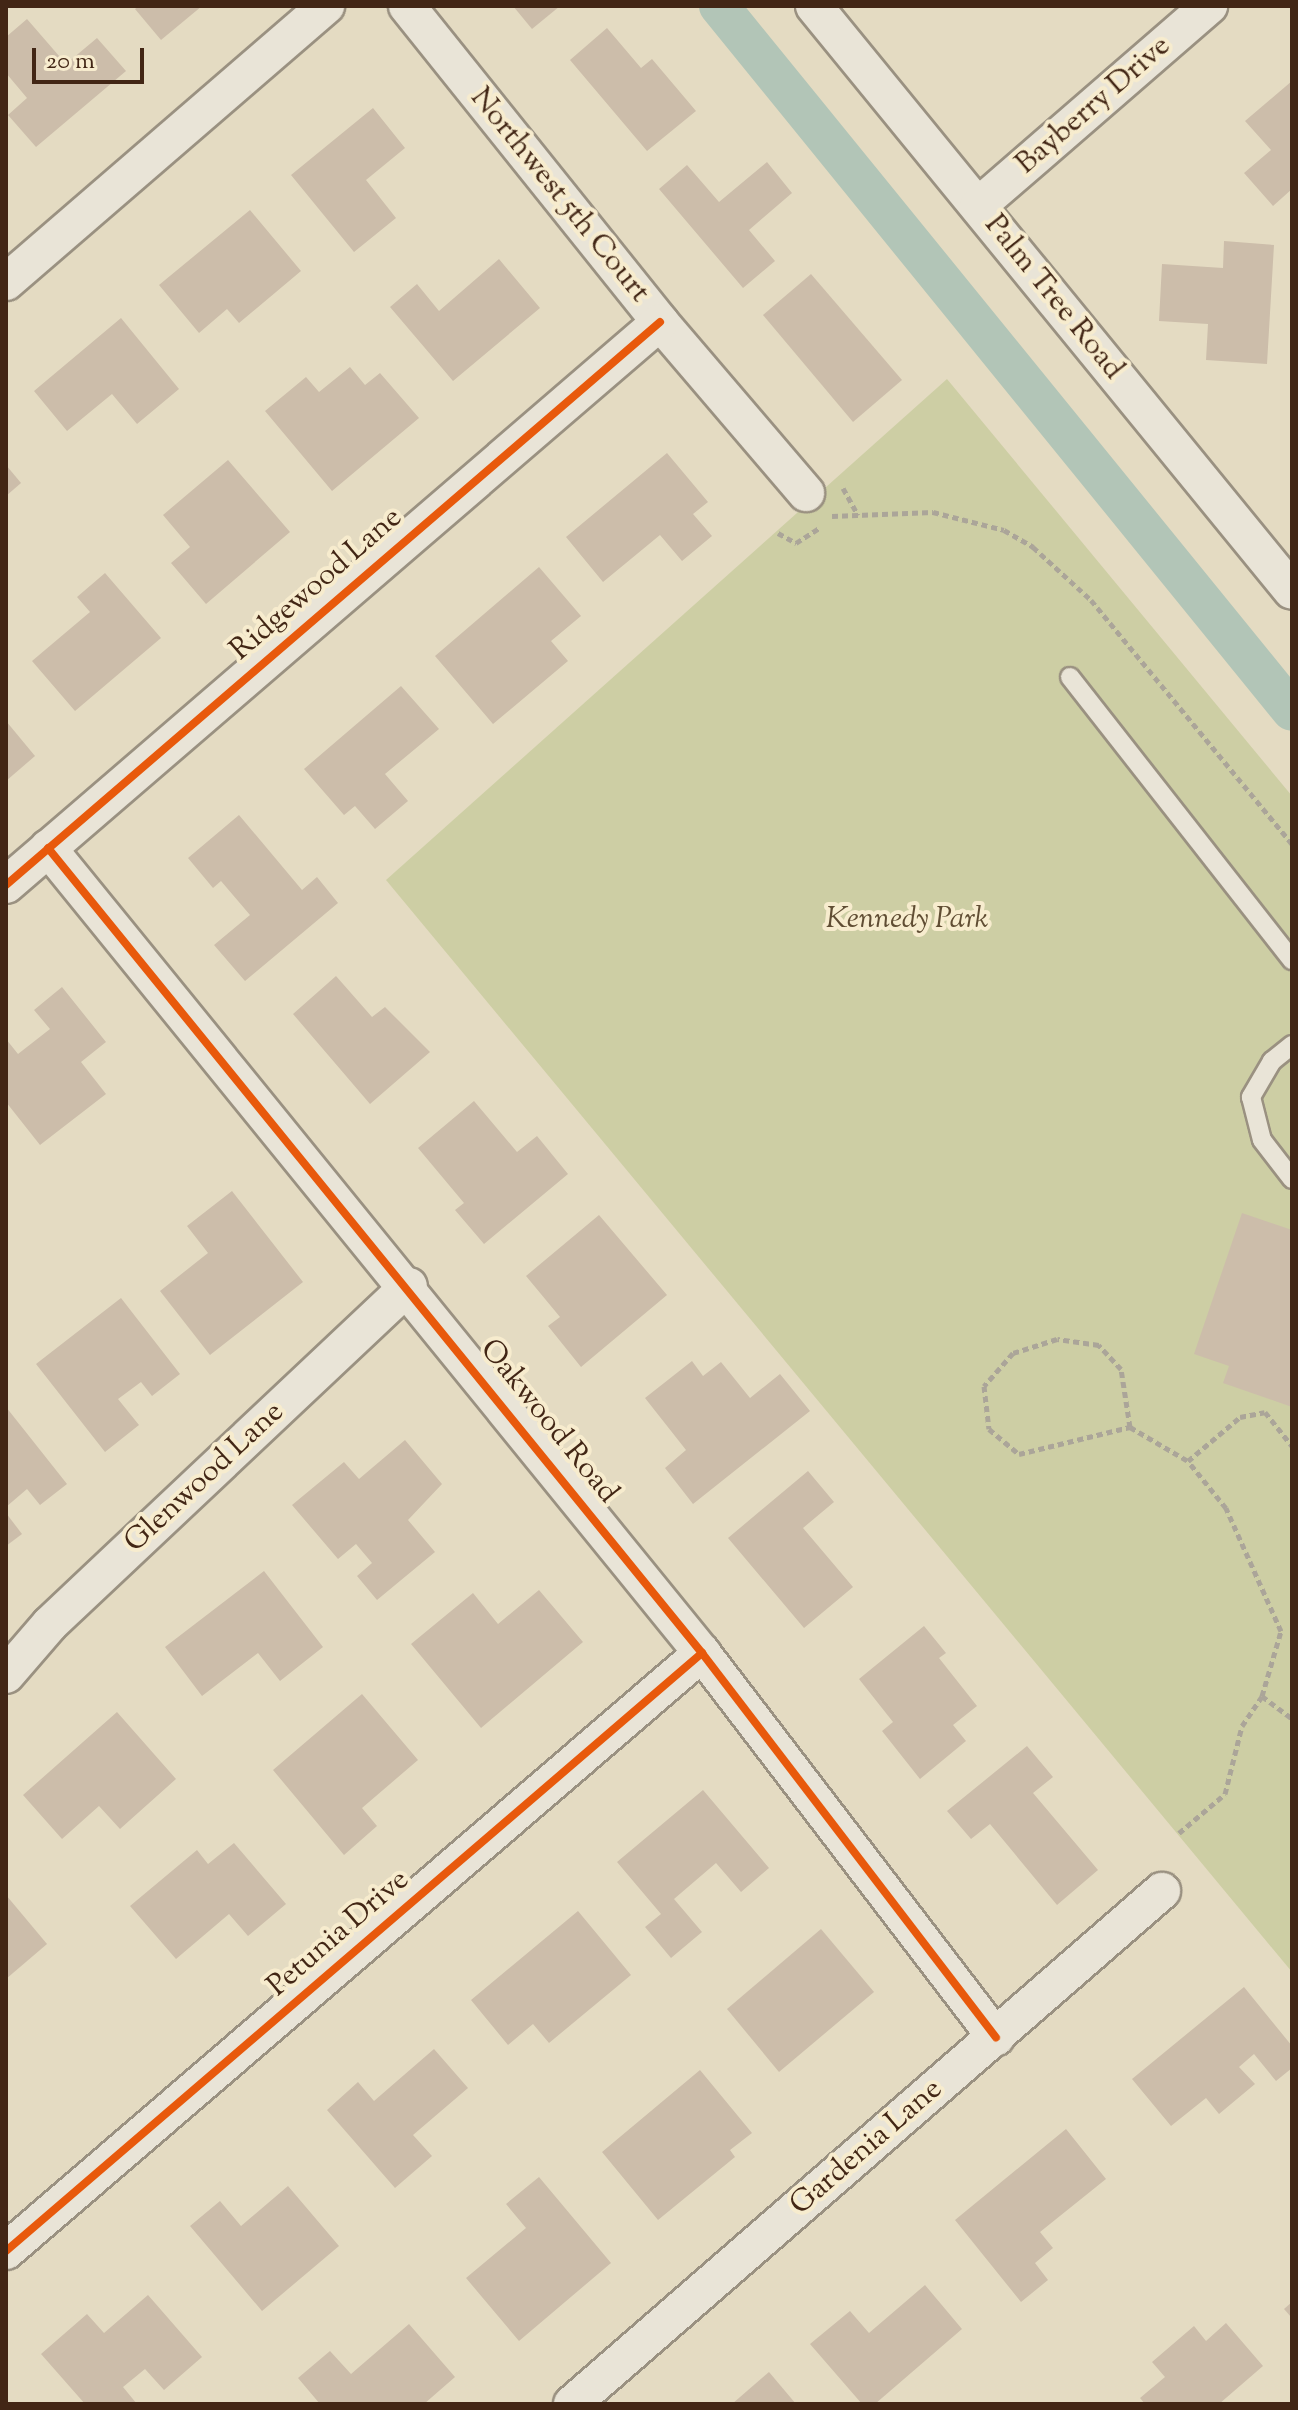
<!DOCTYPE html>
<html>
<head>
<meta charset="utf-8">
<style>
	body { margin:0 }
	#map { position:relative; width:1298px; height:2410px; overflow:hidden; background:#e4dbc2; font-family:"Sorts Mill Goudy",serif }
	div>[style] { position:absolute }
	[style*='--x'] { left:calc(var(--x)*1px); top:calc(var(--y)*1px); width:calc(var(--w)*1px); rotate:calc(var(--a)*1deg) }
	.green>* { inset:0; background:#cdcea4 }
	.canal>* { height:40px; margin:-20px; padding:0 20px; transform-origin:20px; border-radius:20px; background:#b2c5b7 }
	.building>* { inset:0; background:#ccbdaa }
	.path>* { height:5px; margin-top:-2.5px; transform-origin:0; background:repeating-linear-gradient(90deg,#aba599 0 6px,transparent 0 10px) }
	.roads { filter:drop-shadow(2px 0 #9a9181) drop-shadow(-2px 0 #9a9181) drop-shadow(0 2px #9a9181) drop-shadow(0 -2px #9a9181) }
	.lane>* { height:18px; margin:-9px; padding:0 9px; transform-origin:9px; border-radius:9px; background:#e9e4d7 }
	.street>* { height:36px; margin:-18px; padding:0 18px; transform-origin:18px; border-radius:18px; background:#e9e4d7 }
	.cycleway>* { height:8px; margin:-4px; padding:0 4px; transform-origin:4px; border-radius:4px; background:#e8590c }
	span { translate:-50% -50%; white-space:nowrap; text-align:center; line-height:1.15; -webkit-text-stroke:8px #f7ecce; paint-order:stroke }
	.street-label { font-size:30px; color:#422615 }
	.park-label { font-size:30px; color:#604d33; font-style:italic }
	.frame { position:absolute; inset:0; border:8px solid #422615; pointer-events:none }
	.scale { position:absolute; left:32px; top:48px; width:112px; height:36px; box-sizing:border-box; border:4px solid #422615; border-top:0; padding-left:10px; font-size:24px; line-height:28px; white-space:nowrap; color:#422615; -webkit-text-stroke:6px #f7ecce; paint-order:stroke }
</style>
</head>
<body>
<div id="map">
	<div class="green">
		<div style="clip-path:polygon(947px 379px,1292px 796px,1292px 1972px,386px 880px)"></div>
	</div>
	<div class="canal">
		<div style="--x:719;--y:6;--w:908;--a:50.9"></div>
	</div>
	<div class="building">
		<div style="clip-path:polygon(139px 6px,202px 6px,161px 40px,135px 9px)"></div>
		<div style="clip-path:polygon(513px 6px,560px 6px,532px 29px)"></div>
		<div style="clip-path:polygon(27px 19px,66px 64px,97px 38px,126px 71px,36px 147px,8px 115px,27px 98px,6px 73px,6px 37px)"></div>
		<div style="clip-path:polygon(607px 28px,641px 68px,652px 59px,696px 111px,647px 151px,570px 60px)"></div>
		<div style="clip-path:polygon(1292px 81px,1292px 189px,1273px 206px,1244px 173px,1271px 150px,1245px 121px)"></div>
		<div style="clip-path:polygon(373px 108px,405px 148px,366px 180px,396px 218px,354px 252px,291px 175px)"></div>
		<div style="clip-path:polygon(767px 162px,792px 193px,749px 230px,775px 261px,743px 288px,659px 189px,687px 165px,719px 202px)"></div>
		<div style="clip-path:polygon(250px 210px,301px 271px,239px 323px,227px 309px,199px 333px,159px 285px)"></div>
		<div style="clip-path:polygon(1224px 241px,1274px 245px,1267px 364px,1206px 360px,1208px 324px,1159px 321px,1162px 264px,1223px 268px)"></div>
		<div style="clip-path:polygon(499px 259px,540px 308px,453px 381px,390px 307px,417px 284px,439px 311px)"></div>
		<div style="clip-path:polygon(811px 274px,902px 380px,853px 422px,763px 315px)"></div>
		<div style="clip-path:polygon(121px 318px,179px 389px,137px 424px,112px 394px,67px 431px,34px 391px)"></div>
		<div style="clip-path:polygon(350px 367px,365px 385px,380px 373px,419px 418px,332px 491px,265px 411px,306px 377px,319px 392px)"></div>
		<div style="clip-path:polygon(667px 453px,708px 502px,693px 514px,712px 536px,682px 561px,660px 535px,603px 582px,566px 537px)"></div>
		<div style="clip-path:polygon(228px 460px,290px 532px,206px 604px,171px 563px,190px 547px,163px 515px)"></div>
		<div style="clip-path:polygon(6px 465px,21px 483px,6px 496px)"></div>
		<div style="clip-path:polygon(539px 567px,581px 616px,551px 641px,568px 661px,493px 724px,435px 656px)"></div>
		<div style="clip-path:polygon(105px 573px,161px 638px,75px 711px,32px 661px,90px 612px,77px 597px)"></div>
		<div style="clip-path:polygon(401px 686px,439px 729px,385px 774px,408px 801px,375px 829px,355px 806px,344px 815px,304px 769px)"></div>
		<div style="clip-path:polygon(6px 721px,35px 756px,6px 781px)"></div>
		<div style="clip-path:polygon(239px 815px,302px 890px,317px 877px,338px 903px,245px 981px,214px 945px,250px 915px,221px 881px,213px 888px,188px 858px)"></div>
		<div style="clip-path:polygon(336px 976px,372px 1017px,385px 1007px,430px 1052px,370px 1104px,293px 1014px)"></div>
		<div style="clip-path:polygon(62px 987px,106px 1042px,81px 1062px,106px 1094px,40px 1145px,6px 1102px,6px 1039px,18px 1054px,50px 1029px,34px 1010px)"></div>
		<div style="clip-path:polygon(474px 1101px,517px 1152px,537px 1136px,568px 1174px,484px 1244px,455px 1210px,464px 1203px,418px 1148px)"></div>
		<div style="clip-path:polygon(232px 1191px,303px 1282px,210px 1355px,160px 1291px,208px 1253px,187px 1226px)"></div>
		<div style="clip-path:polygon(1242px 1213px,1292px 1230px,1292px 1407px,1223px 1383px,1229px 1366px,1194px 1354px)"></div>
		<div style="clip-path:polygon(599px 1215px,667px 1295px,581px 1367px,548px 1326px,560px 1317px,526px 1276px)"></div>
		<div style="clip-path:polygon(121px 1298px,180px 1374px,152px 1396px,141px 1382px,118px 1399px,139px 1425px,105px 1452px,36px 1364px)"></div>
		<div style="clip-path:polygon(692px 1361px,703px 1376px,721px 1362px,750px 1398px,780px 1374px,810px 1411px,693px 1504px,665px 1468px,686px 1450px,645px 1398px)"></div>
		<div style="clip-path:polygon(6px 1407px,67px 1484px,40px 1505px,27px 1489px,6px 1507px)"></div>
		<div style="clip-path:polygon(405px 1440px,442px 1484px,408px 1520px,435px 1552px,377px 1600px,357px 1576px,372px 1563px,356px 1544px,338px 1559px,292px 1505px,344px 1462px,359px 1479px)"></div>
		<div style="clip-path:polygon(808px 1471px,834px 1502px,803px 1528px,853px 1587px,804px 1628px,728px 1538px)"></div>
		<div style="clip-path:polygon(6px 1513px,22px 1534px,6px 1546px)"></div>
		<div style="clip-path:polygon(264px 1571px,323px 1647px,280px 1681px,258px 1653px,202px 1696px,165px 1647px)"></div>
		<div style="clip-path:polygon(539px 1590px,583px 1642px,481px 1728px,411px 1644px,473px 1593px,498px 1624px)"></div>
		<div style="clip-path:polygon(924px 1626px,946px 1653px,939px 1658px,977px 1706px,953px 1725px,966px 1741px,920px 1779px,882px 1731px,893px 1722px,859px 1679px)"></div>
		<div style="clip-path:polygon(362px 1694px,418px 1760px,362px 1808px,377px 1826px,344px 1855px,273px 1770px)"></div>
		<div style="clip-path:polygon(117px 1712px,176px 1779px,120px 1829px,99px 1806px,62px 1839px,23px 1795px)"></div>
		<div style="clip-path:polygon(1027px 1746px,1053px 1777px,1033px 1793px,1098px 1870px,1057px 1905px,990px 1824px,971px 1839px,947px 1811px)"></div>
		<div style="clip-path:polygon(703px 1790px,769px 1868px,741px 1892px,716px 1863px,674px 1899px,702px 1932px,671px 1958px,645px 1927px,661px 1914px,617px 1862px)"></div>
		<div style="clip-path:polygon(234px 1843px,286px 1904px,248px 1936px,229px 1914px,176px 1959px,130px 1906px,197px 1850px,208px 1864px)"></div>
		<div style="clip-path:polygon(6px 1895px,47px 1944px,6px 1979px)"></div>
		<div style="clip-path:polygon(578px 1911px,631px 1975px,549px 2043px,533px 2024px,508px 2045px,471px 2000px)"></div>
		<div style="clip-path:polygon(821px 1929px,874px 1992px,779px 2072px,727px 2009px)"></div>
		<div style="clip-path:polygon(1244px 1987px,1292px 2046px,1292px 2068px,1276px 2081px,1254px 2054px,1239px 2067px,1255px 2084px,1219px 2114px,1206px 2098px,1171px 2126px,1132px 2079px)"></div>
		<div style="clip-path:polygon(434px 2049px,468px 2088px,413px 2135px,432px 2156px,395px 2188px,327px 2110px,358px 2082px,374px 2101px)"></div>
		<div style="clip-path:polygon(700px 2070px,752px 2133px,730px 2150px,735px 2157px,658px 2220px,602px 2152px)"></div>
		<div style="clip-path:polygon(1066px 2129px,1106px 2179px,1040px 2232px,1053px 2248px,1035px 2263px,1048px 2280px,1021px 2302px,955px 2220px)"></div>
		<div style="clip-path:polygon(539px 2177px,611px 2263px,519px 2341px,466px 2278px,526px 2228px,506px 2204px)"></div>
		<div style="clip-path:polygon(288px 2186px,339px 2246px,262px 2311px,190px 2226px,220px 2201px,241px 2226px)"></div>
		<div style="clip-path:polygon(925px 2285px,962px 2329px,875px 2404px,862px 2404px,810px 2344px,850px 2311px,869px 2333px)"></div>
		<div style="clip-path:polygon(148px 2295px,202px 2357px,164px 2390px,145px 2369px,123px 2387px,137px 2404px,85px 2404px,41px 2354px,87px 2314px,104px 2333px)"></div>
		<div style="clip-path:polygon(1292px 2302px,1292px 2318px,1284px 2309px)"></div>
		<div style="clip-path:polygon(1226px 2323px,1263px 2366px,1219px 2404px,1145px 2404px,1140px 2398px,1165px 2377px,1152px 2362px,1194px 2326px,1206px 2341px)"></div>
		<div style="clip-path:polygon(409px 2324px,455px 2377px,424px 2404px,320px 2404px,298px 2378px,330px 2351px,351px 2374px)"></div>
		<div style="clip-path:polygon(769px 2372px,796px 2404px,732px 2404px)"></div>
	</div>
	<div class="path">
		<div style="--x:843;--y:488;--w:31;--a:61"></div>
		<div style="--x:832;--y:516;--w:101;--a:-2.3"></div>
		<div style="--x:933;--y:512;--w:73;--a:14.2"></div>
		<div style="--x:1004;--y:530;--w:34;--a:30"></div>
		<div style="--x:1033;--y:547;--w:79;--a:42.4"></div>
		<div style="--x:1091;--y:600;--w:316;--a:50.5"></div>
		<div style="--x:778;--y:533;--w:21;--a:29"></div>
		<div style="--x:796;--y:543;--w:27;--a:-33"></div>
		<div style="--x:1130;--y:1427;--w:59;--a:-98.8"></div>
		<div style="--x:1121;--y:1369;--w:33;--a:-133"></div>
		<div style="--x:1099;--y:1345;--w:42;--a:-171.9"></div>
		<div style="--x:1057;--y:1339;--w:46;--a:162.3"></div>
		<div style="--x:1013;--y:1353;--w:44;--a:131.3"></div>
		<div style="--x:984;--y:1386;--w:43;--a:83.4"></div>
		<div style="--x:989;--y:1429;--w:39;--a:40"></div>
		<div style="--x:1019;--y:1454;--w:114;--a:-13.7"></div>
		<div style="--x:1130;--y:1427;--w:67;--a:30.4"></div>
		<div style="--x:1188;--y:1461;--w:68;--a:-40.2"></div>
		<div style="--x:1240;--y:1417;--w:25;--a:-11"></div>
		<div style="--x:1265;--y:1412;--w:43;--a:51.5"></div>
		<div style="--x:1262;--y:1696;--w:38;--a:37"></div>
		<div style="--x:1179;--y:1833;--w:60;--a:-40.3"></div>
		<div style="--x:1225;--y:1794;--w:70;--a:-76"></div>
		<div style="--x:1242;--y:1726;--w:36;--a:-56"></div>
		<div style="--x:1262;--y:1696;--w:68;--a:-73.7"></div>
		<div style="--x:1281;--y:1631;--w:135;--a:-114.1"></div>
		<div style="--x:1226;--y:1508;--w:60;--a:-129"></div>
	</div>
	<div class="roads">
		<div class="lane">
			<div style="--x:1070;--y:677;--w:360;--a:51.9"></div>
			<div style="--x:1292;--y:1045;--w:26;--a:141"></div>
			<div style="--x:1272;--y:1061;--w:42;--a:120.3"></div>
			<div style="--x:1251;--y:1097;--w:44;--a:75.7"></div>
			<div style="--x:1262;--y:1140;--w:49;--a:52.4"></div>
		</div>
		<div class="street">
			<div style="--x:407;--y:6;--w:405;--a:51.3"></div>
			<div style="--x:660;--y:322;--w:225;--a:49.5"></div>
			<div style="--x:814;--y:6;--w:755;--a:50.75"></div>
			<div style="--x:978;--y:206;--w:306;--a:-40.9"></div>
			<div style="--x:6;--y:282;--w:423;--a:-40.8"></div>
			<div style="--x:48;--y:848;--w:1037;--a:50.91"></div>
			<div style="--x:702;--y:1653;--w:484;--a:52.6"></div>
			<div style="--x:6;--y:885;--w:863;--a:-40.72"></div>
			<div style="--x:6;--y:1675;--w:67;--a:-49.2"></div>
			<div style="--x:50;--y:1624;--w:493;--a:-43.3"></div>
			<div style="--x:6;--y:2251;--w:918;--a:-40.67"></div>
			<div style="--x:572;--y:2404;--w:782;--a:-41.01"></div>
		</div>
	</div>
	<div class="cycleway">
		<div style="--x:48;--y:848;--w:1037;--a:50.91"></div>
		<div style="--x:702;--y:1653;--w:484;--a:52.6"></div>
		<div style="--x:6;--y:885;--w:863;--a:-40.72"></div>
		<div style="--x:6;--y:2251;--w:918;--a:-40.67"></div>
	</div>
	<div class="street-label">
		<span style="left:1094px;top:106px;rotate:-41deg">Bayberry Drive</span>
		<span style="left:559px;top:196px;rotate:51deg">Northwest 5th Court</span>
		<span style="left:1053px;top:298px;rotate:51deg">Palm Tree Road</span>
		<span style="left:317px;top:585px;rotate:-41deg">Ridgewood Lane</span>
		<span style="left:548px;top:1422px;rotate:51deg">Oakwood Road</span>
		<span style="left:205px;top:1478px;rotate:-43deg">Glenwood Lane</span>
		<span style="left:339px;top:1934px;rotate:-41deg">Petunia Drive</span>
		<span style="left:867px;top:2148px;rotate:-41deg">Gardenia Lane</span>
	</div>
	<div class="park-label">
		<span style="left:907px;top:920px">Kennedy Park</span>
	</div>
	<div class="frame"></div>
	<div class="scale">20 m</div>
</div>
</body>
</html>
